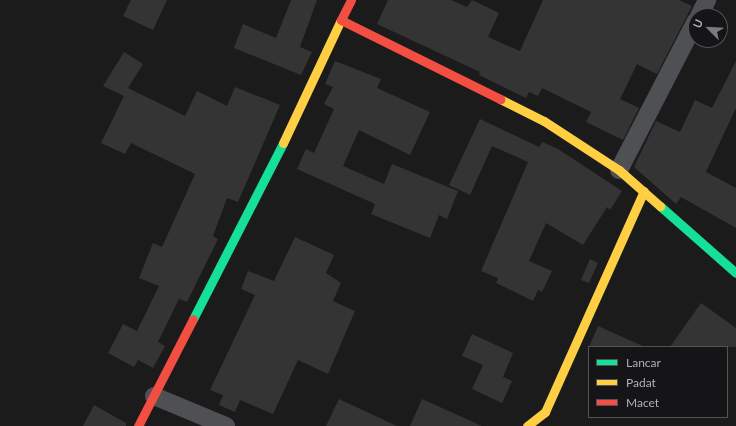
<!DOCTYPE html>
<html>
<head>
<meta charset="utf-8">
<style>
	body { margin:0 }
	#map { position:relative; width:736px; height:426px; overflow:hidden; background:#1b1b1b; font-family:Lato,sans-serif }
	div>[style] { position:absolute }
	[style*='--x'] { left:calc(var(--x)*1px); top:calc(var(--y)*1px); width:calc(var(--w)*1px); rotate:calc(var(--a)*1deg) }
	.building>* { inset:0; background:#343435 }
	.street>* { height:18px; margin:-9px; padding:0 9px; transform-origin:9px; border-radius:9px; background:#4f5053 }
	.fast>* { height:9px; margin:-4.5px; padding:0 4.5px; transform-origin:4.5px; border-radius:4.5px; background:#16e098 }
	.slow>* { height:9px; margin:-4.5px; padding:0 4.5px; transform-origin:4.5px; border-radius:4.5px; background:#ffcf43 }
	.jam>* { height:9px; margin:-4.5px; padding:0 4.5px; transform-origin:4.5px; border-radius:4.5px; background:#f24e42 }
	span { translate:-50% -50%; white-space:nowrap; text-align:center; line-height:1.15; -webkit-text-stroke:4px #151417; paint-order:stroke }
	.legend { position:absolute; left:588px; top:346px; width:140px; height:72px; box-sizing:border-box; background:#151417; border:1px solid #525358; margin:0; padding:5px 7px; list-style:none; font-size:12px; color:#adb1ba }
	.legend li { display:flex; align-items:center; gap:8px; height:20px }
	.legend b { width:20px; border:1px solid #525358 }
	.north { position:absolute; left:688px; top:8px; width:40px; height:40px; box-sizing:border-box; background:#151417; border:1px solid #525358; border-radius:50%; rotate:294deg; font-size:11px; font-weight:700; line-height:16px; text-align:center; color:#adb1ba }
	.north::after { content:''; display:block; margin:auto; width:14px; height:18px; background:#7a7c82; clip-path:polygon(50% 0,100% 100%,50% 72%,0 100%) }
</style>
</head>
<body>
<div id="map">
	<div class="building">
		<div style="clip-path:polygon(131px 0,167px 0,153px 30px,123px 16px)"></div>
		<div style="clip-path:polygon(291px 0,317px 0,300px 47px,312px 52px,301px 75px,234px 48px,243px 24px,276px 38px)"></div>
		<div style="clip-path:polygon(388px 0,451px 0,467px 7px,472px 0,499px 13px,488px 37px,520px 51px,543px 0,679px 0,692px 6px,657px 74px,637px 64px,620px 99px,639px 108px,623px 140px,586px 122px,591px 112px,542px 88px,538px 96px,529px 92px,526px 98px,479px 75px,480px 72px,377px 24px)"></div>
		<div style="clip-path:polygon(124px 52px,143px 64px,128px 88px,185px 116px,197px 91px,227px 106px,235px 87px,280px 105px,238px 202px,227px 198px,213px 236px,218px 239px,187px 302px,179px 299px,158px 342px,165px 346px,153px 368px,138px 360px,134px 367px,108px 353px,123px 324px,137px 331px,159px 286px,139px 278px,153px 243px,162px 247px,195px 174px,131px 143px,125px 154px,101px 143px,124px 96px,103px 86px)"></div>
		<div style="clip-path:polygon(335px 61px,381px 79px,377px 88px,430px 112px,410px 155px,359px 130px,343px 166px,384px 184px,392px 164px,458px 191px,447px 219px,439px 215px,430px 238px,371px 214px,375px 204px,297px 169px,306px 149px,314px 153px,334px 109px,324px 104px,333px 87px,325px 84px)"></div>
		<div style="clip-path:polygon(736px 61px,736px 108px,706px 172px,736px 188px,736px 228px,681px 197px,676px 204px,634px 167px,656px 121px,680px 132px,695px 100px,712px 108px)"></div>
		<div style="clip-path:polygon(480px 119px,539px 147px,542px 142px,558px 149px,622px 191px,610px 210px,607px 207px,583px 245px,546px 223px,529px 261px,552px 271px,542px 292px,538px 290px,533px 301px,496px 283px,498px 278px,481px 271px,528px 162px,492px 146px,470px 195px,449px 185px)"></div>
		<div style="clip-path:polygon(295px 237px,334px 255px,326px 273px,341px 283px,333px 301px,355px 311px,328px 374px,298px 360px,273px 414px,240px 400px,235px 412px,219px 405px,223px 395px,210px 390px,255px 295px,241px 289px,248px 271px,274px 281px)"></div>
		<div style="clip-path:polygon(590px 259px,598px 263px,589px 283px,581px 280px)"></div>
		<div style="clip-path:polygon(701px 303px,736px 328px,736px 347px,670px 347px)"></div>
		<div style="clip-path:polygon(598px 326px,645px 347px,589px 347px)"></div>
		<div style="clip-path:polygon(472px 334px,513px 353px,503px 377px,512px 381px,502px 403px,472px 389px,483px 365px,462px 356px)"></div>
		<div style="clip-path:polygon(339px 399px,397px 426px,326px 426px)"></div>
		<div style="clip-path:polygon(422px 399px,482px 426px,410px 426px)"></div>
		<div style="clip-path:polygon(94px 405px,126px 423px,126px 426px,83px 426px)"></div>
	</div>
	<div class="street">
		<div style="--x:699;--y:16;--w:18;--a:-63"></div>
		<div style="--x:619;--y:170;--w:168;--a:-62.7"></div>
		<div style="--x:154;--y:396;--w:78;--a:22.6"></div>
	</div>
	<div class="fast">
		<div style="--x:660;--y:206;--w:101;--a:41.4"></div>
		<div style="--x:193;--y:319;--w:198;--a:-62.9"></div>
	</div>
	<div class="slow">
		<div style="--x:500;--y:99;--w:49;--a:26.6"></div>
		<div style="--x:544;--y:121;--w:90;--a:33.2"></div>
		<div style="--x:619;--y:170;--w:55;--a:41.3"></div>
		<div style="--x:283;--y:143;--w:136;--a:-64.8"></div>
		<div style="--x:527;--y:426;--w:23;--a:-38"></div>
		<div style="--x:545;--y:412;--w:242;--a:-65.9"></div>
	</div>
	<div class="jam">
		<div style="--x:351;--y:0;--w:22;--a:117"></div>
		<div style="--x:341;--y:20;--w:178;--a:26.4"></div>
		<div style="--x:138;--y:426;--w:120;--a:-62.8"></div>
	</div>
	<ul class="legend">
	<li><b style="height:5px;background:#16e098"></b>Lancar</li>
	<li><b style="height:5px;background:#ffcf43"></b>Padat</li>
	<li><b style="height:5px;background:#f24e42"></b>Macet</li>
	</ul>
	<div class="north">U</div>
</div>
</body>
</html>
